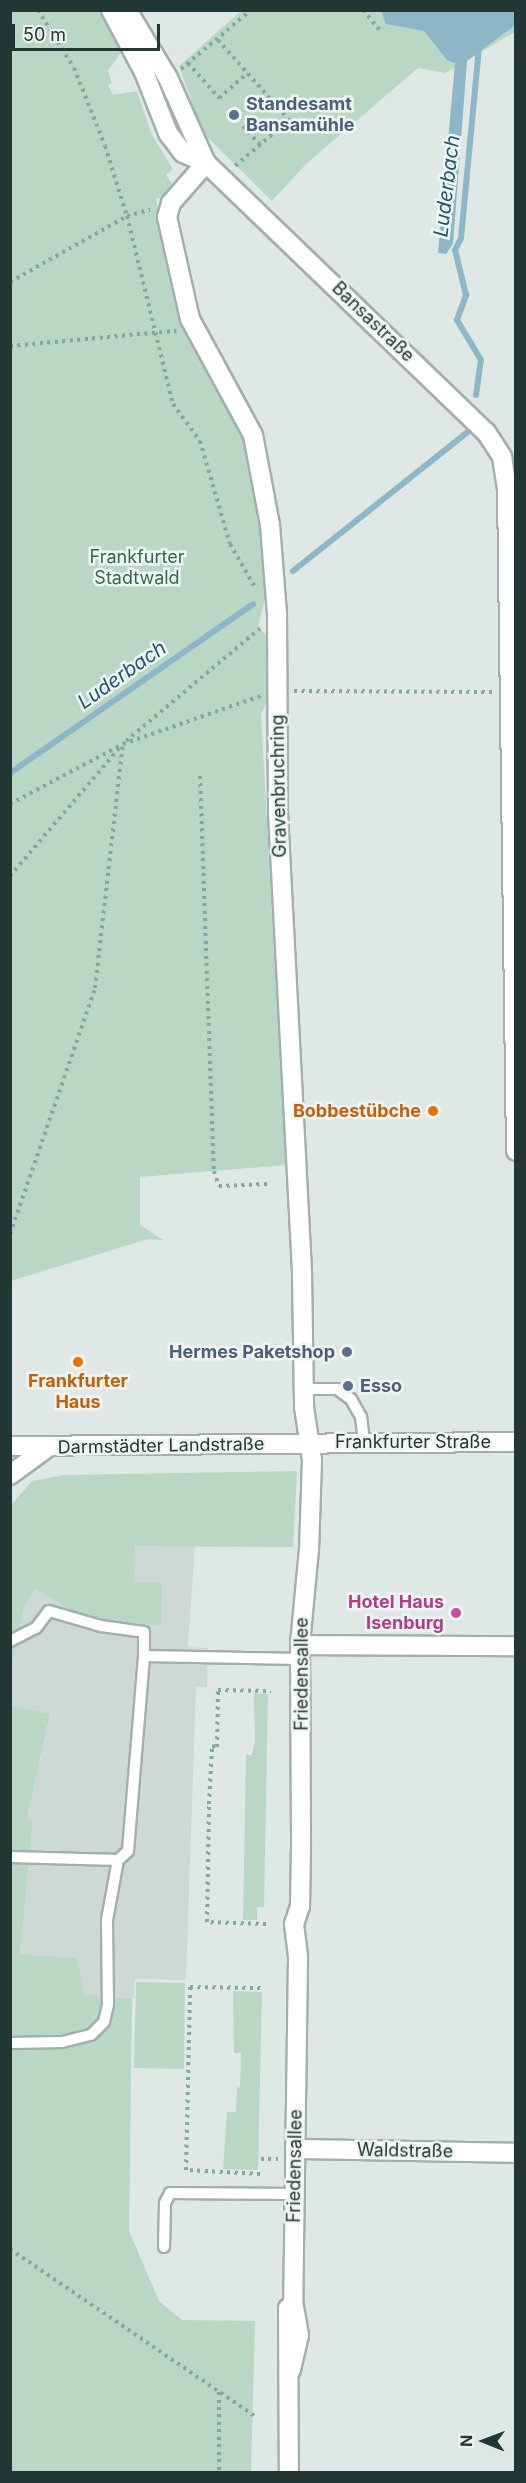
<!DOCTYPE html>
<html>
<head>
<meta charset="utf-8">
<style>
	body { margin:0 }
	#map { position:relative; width:526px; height:2483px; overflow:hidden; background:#dfe8e5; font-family:Inter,sans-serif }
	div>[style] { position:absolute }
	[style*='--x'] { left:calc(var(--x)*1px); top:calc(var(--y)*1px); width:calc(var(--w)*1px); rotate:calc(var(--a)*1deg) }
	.built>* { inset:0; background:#ced8d5 }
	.green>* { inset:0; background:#bad7c6 }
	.water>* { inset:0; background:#8db6c7 }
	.stream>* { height:6px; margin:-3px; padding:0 3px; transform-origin:3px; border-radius:3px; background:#8db6c7 }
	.path>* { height:4px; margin-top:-2px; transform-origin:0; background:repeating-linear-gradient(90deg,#83a8a2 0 3px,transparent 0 7.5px) }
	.roads { filter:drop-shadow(2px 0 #a3afac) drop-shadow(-2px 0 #a3afac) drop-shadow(0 2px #a3afac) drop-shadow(0 -2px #a3afac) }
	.lane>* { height:10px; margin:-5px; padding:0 5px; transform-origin:5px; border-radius:5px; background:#fff }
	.street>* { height:18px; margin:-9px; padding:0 9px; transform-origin:9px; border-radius:9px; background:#fff }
	.secondary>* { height:18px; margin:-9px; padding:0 9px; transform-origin:9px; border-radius:9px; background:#fff }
	.dots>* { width:16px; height:16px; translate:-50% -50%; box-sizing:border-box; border:3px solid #eff5f3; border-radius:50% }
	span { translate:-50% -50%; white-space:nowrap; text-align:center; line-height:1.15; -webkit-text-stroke:5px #eff5f3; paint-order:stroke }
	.service-label { font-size:18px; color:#4e5e75; font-weight:700 }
	.left { translate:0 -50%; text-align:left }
	.right { translate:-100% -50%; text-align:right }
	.street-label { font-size:18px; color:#223634 }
	.park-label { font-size:18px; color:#32684e }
	.food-label { font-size:18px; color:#c56008; font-weight:700 }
	.hotel-label { font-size:18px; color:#b23c85; font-weight:700 }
	.water-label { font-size:20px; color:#25546a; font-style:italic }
	.frame { position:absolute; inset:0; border:12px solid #223634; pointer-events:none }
	.north { position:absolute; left:454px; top:2411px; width:60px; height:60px; -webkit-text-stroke:4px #eff5f3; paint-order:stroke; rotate:271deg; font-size:16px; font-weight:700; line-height:24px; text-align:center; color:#223634 }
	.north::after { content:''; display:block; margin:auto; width:21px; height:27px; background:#223634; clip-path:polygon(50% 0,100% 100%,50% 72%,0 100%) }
	.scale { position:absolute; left:12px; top:24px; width:148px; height:27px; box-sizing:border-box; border:3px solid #223634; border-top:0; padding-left:8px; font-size:18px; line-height:21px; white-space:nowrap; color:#223634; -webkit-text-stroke:4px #eff5f3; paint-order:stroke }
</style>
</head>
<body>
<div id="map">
	<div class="built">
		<div style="clip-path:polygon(97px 1546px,195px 1546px,188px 1647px,208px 1648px,207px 1687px,196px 1687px,186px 1980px,135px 1979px,134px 1999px,84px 1994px,77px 1958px,20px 1954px,33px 1821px,27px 1819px,50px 1715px,11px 1706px,11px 1670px,25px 1605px,10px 1553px)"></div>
	</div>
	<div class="green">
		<div style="clip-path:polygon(11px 11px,103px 11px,124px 48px,108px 71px,112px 83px,108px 85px,113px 95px,137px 91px,152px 135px,173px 169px,166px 175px,176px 189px,167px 198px,156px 198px,174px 291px,180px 312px,241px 426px,248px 451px,268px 587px,258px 626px,269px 639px,267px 702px,261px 714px,286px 1165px,140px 1177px,140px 1225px,163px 1240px,148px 1239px,11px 1281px)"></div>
		<div style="clip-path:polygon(241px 11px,515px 11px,515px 32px,445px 73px,418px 68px,307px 163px,272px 201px,203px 133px,179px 66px)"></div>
		<div style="clip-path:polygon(297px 1471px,293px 1547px,135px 1546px,134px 1583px,162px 1583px,161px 1625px,109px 1623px,69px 1609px,35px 1588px,25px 1604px,11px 1670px,11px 1505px,32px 1481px,63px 1475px)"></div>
		<div style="clip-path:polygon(254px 1693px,268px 1694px,264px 1907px,257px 1907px,257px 1920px,243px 1920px,246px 1755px,252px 1755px,255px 1740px)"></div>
		<div style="clip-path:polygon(11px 1706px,50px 1714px,27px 1819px,33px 1821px,20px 1954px,77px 1958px,84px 1994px,132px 1999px,129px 2231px,159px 2301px,182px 2320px,255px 2321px,251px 2472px,11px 2472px)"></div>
		<div style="clip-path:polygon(136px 1982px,185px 1983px,184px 2069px,134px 2068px)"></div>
		<div style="clip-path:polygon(233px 1991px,262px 1992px,258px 2170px,223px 2169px,227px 2112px,236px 2112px,237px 2088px,240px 2087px,241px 2053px,234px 2053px)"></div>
	</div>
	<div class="water">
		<div style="clip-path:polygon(381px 11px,515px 11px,514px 26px,467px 61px,453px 244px,446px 254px,438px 253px,455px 63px,447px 60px,424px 31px,386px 24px)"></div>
	</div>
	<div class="stream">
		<div style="--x:476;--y:395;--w:35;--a:-82"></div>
		<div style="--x:481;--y:360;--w:47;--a:-121"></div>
		<div style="--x:457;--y:320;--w:27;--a:-70"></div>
		<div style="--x:466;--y:295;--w:46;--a:-103.7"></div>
		<div style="--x:455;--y:250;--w:13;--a:-63"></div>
		<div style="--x:461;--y:238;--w:193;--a:-84.6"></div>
		<div style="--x:293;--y:571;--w:225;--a:-38.5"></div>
		<div style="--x:10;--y:773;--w:296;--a:-34.8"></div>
	</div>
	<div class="path">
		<div style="--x:38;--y:10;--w:68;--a:58.2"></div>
		<div style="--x:74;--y:68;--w:84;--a:68.3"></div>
		<div style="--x:105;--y:146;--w:73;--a:72.6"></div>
		<div style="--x:127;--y:216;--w:194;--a:76.3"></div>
		<div style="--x:173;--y:404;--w:46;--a:53.9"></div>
		<div style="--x:200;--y:441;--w:107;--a:73.8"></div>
		<div style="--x:230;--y:544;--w:52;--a:60"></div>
		<div style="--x:363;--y:10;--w:26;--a:50"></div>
		<div style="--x:218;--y:40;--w:107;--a:48.4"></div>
		<div style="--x:289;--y:120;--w:72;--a:139.5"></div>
		<div style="--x:188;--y:63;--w:47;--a:48.5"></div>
		<div style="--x:219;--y:98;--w:38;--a:-41"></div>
		<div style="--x:181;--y:69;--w:92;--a:-40.1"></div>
		<div style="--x:243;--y:126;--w:25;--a:48"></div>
		<div style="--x:10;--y:282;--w:134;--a:-29.4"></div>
		<div style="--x:127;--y:216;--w:24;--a:-15"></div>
		<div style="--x:10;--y:346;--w:167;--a:-5.2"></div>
		<div style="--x:294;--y:691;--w:200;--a:0.3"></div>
		<div style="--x:126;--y:741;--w:175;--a:-40.1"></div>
		<div style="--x:200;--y:776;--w:395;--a:88"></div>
		<div style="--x:214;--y:1171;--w:16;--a:72"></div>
		<div style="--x:219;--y:1186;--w:48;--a:-2.4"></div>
		<div style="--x:10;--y:804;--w:128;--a:-28"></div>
		<div style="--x:123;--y:744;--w:146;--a:-19.2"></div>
		<div style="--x:10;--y:876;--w:171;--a:-49.5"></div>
		<div style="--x:10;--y:1234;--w:260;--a:-70.9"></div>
		<div style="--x:95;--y:988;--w:246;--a:-83.5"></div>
		<div style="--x:266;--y:1924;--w:59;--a:-178.1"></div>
		<div style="--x:207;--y:1922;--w:118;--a:-89"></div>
		<div style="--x:209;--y:1804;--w:58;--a:-87"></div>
		<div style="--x:212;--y:1746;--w:5;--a:11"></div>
		<div style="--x:217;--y:1747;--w:57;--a:-89"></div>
		<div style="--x:218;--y:1690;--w:53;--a:1.1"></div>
		<div style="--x:261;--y:2159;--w:17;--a:0"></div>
		<div style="--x:260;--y:2174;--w:74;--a:-176.9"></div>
		<div style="--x:186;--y:2170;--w:183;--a:-88.7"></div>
		<div style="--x:190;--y:1987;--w:75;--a:0.8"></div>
		<div style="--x:10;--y:2249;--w:297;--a:34.3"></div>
		<div style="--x:219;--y:2392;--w:80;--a:90"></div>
	</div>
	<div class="roads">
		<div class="lane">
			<div style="--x:303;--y:1389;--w:34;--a:0"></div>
			<div style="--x:337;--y:1389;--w:17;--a:36"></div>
			<div style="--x:351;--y:1399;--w:21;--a:61"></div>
			<div style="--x:361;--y:1417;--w:25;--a:83"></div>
			<div style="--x:10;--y:1641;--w:29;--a:-27"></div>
			<div style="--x:36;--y:1628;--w:21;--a:-53"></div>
			<div style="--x:49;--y:1611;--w:54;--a:16.1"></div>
			<div style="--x:101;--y:1626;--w:43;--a:7.9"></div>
			<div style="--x:144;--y:1632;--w:24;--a:90"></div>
			<div style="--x:144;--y:1656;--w:156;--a:1.1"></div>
			<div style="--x:10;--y:1857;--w:108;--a:1.6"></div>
			<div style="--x:118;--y:1860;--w:13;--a:-42"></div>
			<div style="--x:128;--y:1851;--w:196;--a:-85.3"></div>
			<div style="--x:10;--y:2043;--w:52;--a:-1.1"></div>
			<div style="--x:62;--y:2042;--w:30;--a:-14"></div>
			<div style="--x:91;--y:2035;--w:18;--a:-45"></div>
			<div style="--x:104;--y:2022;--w:18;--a:-77"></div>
			<div style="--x:108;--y:2004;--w:84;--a:-90.7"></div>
			<div style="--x:107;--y:1920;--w:61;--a:-79.6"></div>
			<div style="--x:164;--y:2247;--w:44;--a:-88.7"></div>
			<div style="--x:165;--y:2203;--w:11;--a:-63"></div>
			<div style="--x:170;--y:2193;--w:124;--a:0.5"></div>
		</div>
		<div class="street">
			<div style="--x:206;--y:163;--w:53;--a:131.2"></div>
			<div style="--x:171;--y:203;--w:15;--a:106"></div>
			<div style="--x:167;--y:217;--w:105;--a:77.3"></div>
			<div style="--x:190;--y:319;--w:132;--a:61.5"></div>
			<div style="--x:253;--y:435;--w:92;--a:79.3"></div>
			<div style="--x:270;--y:525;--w:89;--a:85.5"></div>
			<div style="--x:277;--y:614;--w:199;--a:89.7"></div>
			<div style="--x:278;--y:813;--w:463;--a:87"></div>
			<div style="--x:302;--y:1275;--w:132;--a:89.1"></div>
			<div style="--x:304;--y:1407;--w:54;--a:81.4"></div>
			<div style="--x:312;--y:1460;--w:89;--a:91.9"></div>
			<div style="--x:309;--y:1549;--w:96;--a:95.4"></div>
			<div style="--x:300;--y:1645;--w:200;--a:89.7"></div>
			<div style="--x:301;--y:1845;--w:61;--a:90.9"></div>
			<div style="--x:300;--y:1906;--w:19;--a:108"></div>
			<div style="--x:294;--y:1924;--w:35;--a:83"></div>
			<div style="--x:298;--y:1959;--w:342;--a:90.8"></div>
			<div style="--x:293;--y:2301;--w:35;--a:80"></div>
			<div style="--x:299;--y:2335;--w:36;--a:103"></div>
			<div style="--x:300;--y:1645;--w:216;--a:0.3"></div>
			<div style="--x:295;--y:2149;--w:221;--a:1"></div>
			<div style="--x:288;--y:2308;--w:164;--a:89.7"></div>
		</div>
		<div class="secondary">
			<div style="--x:111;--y:10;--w:70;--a:62"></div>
			<div style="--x:144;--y:72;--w:66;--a:68.5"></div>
			<div style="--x:168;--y:133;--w:25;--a:53"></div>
			<div style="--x:183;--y:153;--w:25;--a:23"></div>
			<div style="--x:127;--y:10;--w:79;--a:58.9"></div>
			<div style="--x:168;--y:78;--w:93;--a:65.9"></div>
			<div style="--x:206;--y:163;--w:388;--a:43.9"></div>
			<div style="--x:486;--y:432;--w:30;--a:57"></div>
			<div style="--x:502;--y:457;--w:33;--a:81"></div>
			<div style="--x:507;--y:490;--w:661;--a:89.22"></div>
			<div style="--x:10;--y:1446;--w:506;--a:-0.45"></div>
			<div style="--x:10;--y:1475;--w:46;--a:-36.1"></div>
		</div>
	</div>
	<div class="dots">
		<div style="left:234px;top:115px;background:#5c6f8a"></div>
		<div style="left:433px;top:1111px;background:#e8710a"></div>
		<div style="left:347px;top:1352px;background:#5c6f8a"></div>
		<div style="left:78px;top:1362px;background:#e8710a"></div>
		<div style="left:348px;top:1386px;background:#5c6f8a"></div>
		<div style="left:456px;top:1613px;background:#d1479c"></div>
	</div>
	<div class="service-label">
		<span class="left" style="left:246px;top:115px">Standesamt<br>Bansamühle</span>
		<span class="right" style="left:335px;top:1352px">Hermes Paketshop</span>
		<span class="left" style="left:360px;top:1386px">Esso</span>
	</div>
	<div class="street-label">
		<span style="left:373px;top:322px;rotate:44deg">Bansastraße</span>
		<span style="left:279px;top:786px;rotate:-91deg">Gravenbruchring</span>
		<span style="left:413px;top:1442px">Frankfurter Straße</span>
		<span style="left:161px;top:1446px;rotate:-1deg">Darmstädter Landstraße</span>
		<span style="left:302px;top:1674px;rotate:-90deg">Friedensallee</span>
		<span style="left:405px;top:2151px;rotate:1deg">Waldstraße</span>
		<span style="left:295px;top:2166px;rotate:-89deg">Friedensallee</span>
	</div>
	<div class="park-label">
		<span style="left:137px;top:568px">Frankfurter<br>Stadtwald</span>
	</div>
	<div class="food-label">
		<span class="right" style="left:421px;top:1111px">Bobbestübche</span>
		<span style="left:78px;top:1392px">Frankfurter<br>Haus</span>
	</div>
	<div class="hotel-label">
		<span class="right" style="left:444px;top:1613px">Hotel Haus<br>Isenburg</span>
	</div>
	<div class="water-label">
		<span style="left:447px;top:186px;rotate:-83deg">Luderbach</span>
		<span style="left:122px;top:675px;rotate:-35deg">Luderbach</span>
	</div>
	<div class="frame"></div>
	<div class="north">N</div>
	<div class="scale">50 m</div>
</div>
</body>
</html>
